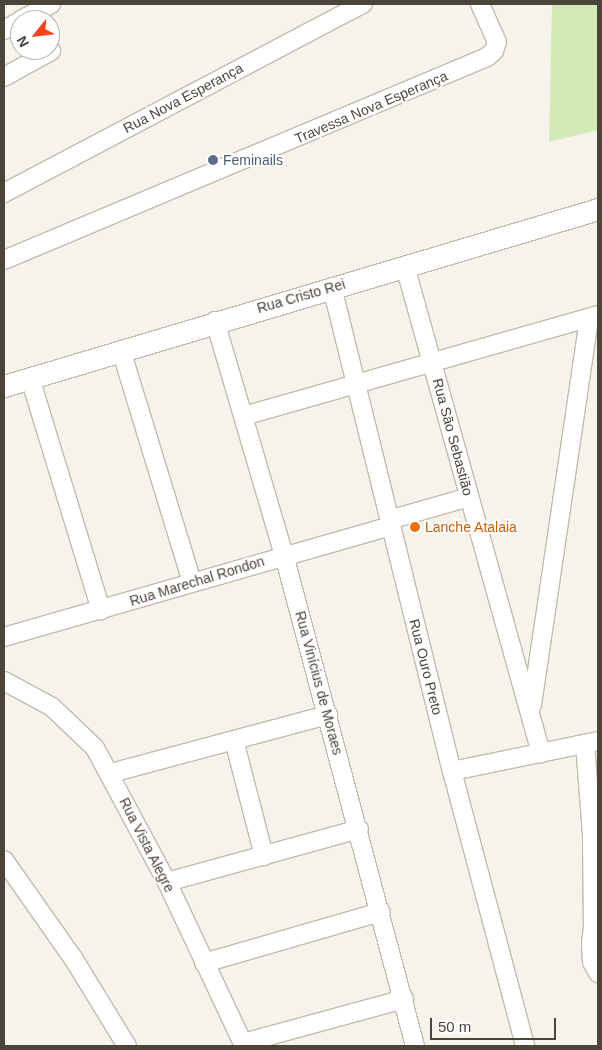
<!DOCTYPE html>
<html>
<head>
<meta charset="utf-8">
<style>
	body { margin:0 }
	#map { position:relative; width:602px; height:1050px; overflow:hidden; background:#f6f3ec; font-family:Arial,sans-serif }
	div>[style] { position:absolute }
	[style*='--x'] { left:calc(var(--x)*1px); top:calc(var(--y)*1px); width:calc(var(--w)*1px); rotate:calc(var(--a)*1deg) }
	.green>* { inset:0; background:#d2eab5 }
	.roads { filter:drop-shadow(1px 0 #c2bbae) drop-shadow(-1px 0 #c2bbae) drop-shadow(0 1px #c2bbae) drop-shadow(0 -1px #c2bbae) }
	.minor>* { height:18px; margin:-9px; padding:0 9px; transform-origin:9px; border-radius:9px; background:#fff }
	.tertiary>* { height:21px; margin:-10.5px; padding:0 10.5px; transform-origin:10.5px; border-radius:10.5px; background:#fff }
	.dots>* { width:14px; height:14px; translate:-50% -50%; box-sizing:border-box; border:2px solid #fff; border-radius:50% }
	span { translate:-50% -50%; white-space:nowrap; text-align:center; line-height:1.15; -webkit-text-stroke:4px #fff; paint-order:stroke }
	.street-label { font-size:14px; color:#4b4439 }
	.service-label { font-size:14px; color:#4e5e75 }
	.left { translate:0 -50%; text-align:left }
	.food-label { font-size:14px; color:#c56008 }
	.frame { position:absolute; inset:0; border:5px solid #4b4439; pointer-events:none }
	.north { position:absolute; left:10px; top:10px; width:50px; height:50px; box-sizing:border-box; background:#fff; border:1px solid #b7b4b0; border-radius:50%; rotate:241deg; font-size:14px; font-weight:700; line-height:20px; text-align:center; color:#4b4439 }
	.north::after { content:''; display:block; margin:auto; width:18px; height:22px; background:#fc3f1d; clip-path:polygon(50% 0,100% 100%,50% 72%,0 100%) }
	.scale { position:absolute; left:430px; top:1018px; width:126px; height:22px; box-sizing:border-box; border:2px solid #4b4439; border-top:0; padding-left:6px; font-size:15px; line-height:18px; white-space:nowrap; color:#4b4439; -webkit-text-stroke:4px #fff; paint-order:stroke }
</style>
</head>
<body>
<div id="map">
	<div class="green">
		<div style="clip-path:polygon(552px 4px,598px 4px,598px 130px,549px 142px)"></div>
	</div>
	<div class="roads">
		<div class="minor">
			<div style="--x:21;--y:20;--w:34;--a:-28"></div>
			<div style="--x:4;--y:30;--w:18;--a:-29"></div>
			<div style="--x:4;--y:77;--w:54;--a:-29"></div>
			<div style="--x:4;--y:193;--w:406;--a:-27.8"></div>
			<div style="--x:4;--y:260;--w:524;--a:-22.8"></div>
			<div style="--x:487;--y:57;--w:9;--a:-41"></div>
			<div style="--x:494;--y:51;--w:9;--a:-72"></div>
			<div style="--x:497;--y:42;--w:42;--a:-114.1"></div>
			<div style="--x:405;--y:266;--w:506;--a:74.4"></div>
			<div style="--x:332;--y:287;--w:499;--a:76.1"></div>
			<div style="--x:452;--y:771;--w:285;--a:75.1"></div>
			<div style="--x:215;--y:321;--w:244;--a:73.6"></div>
			<div style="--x:284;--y:555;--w:508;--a:75.06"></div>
			<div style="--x:121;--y:350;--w:243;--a:73"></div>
			<div style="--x:30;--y:378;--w:243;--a:73"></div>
			<div style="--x:244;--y:416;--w:368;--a:-15.9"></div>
			<div style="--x:389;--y:520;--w:83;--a:-16"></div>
			<div style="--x:4;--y:637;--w:402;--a:-16"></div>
			<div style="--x:4;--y:681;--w:55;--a:28.4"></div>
			<div style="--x:52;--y:707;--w:59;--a:43.6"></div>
			<div style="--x:95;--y:748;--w:152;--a:61.8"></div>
			<div style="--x:167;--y:882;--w:181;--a:64.8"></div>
			<div style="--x:532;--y:705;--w:391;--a:-81.6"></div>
			<div style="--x:234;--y:740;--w:120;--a:75.5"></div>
			<div style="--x:585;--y:744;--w:91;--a:85.6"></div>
			<div style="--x:592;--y:835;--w:91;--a:89.4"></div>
			<div style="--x:593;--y:926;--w:18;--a:96"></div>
			<div style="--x:591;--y:944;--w:18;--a:87"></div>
			<div style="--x:592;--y:962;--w:13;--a:61"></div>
			<div style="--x:452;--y:771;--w:149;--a:-11.6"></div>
			<div style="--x:111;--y:773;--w:225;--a:-15"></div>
			<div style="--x:4;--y:860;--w:120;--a:54.9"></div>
			<div style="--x:73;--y:958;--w:103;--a:58.5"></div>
			<div style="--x:167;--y:882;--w:199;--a:-15.4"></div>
			<div style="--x:204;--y:963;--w:184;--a:-16.1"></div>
			<div style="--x:243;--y:1043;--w:167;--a:-15.3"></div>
		</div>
		<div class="tertiary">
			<div style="--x:4;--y:386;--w:620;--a:-16.59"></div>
		</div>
	</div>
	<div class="dots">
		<div style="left:213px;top:160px;background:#5c6f8a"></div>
		<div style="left:415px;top:527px;background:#e8710a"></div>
	</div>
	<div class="street-label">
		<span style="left:183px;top:98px;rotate:-28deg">Rua Nova Esperança</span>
		<span style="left:371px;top:107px;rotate:-23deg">Travessa Nova Esperança</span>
		<span style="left:301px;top:296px;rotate:-16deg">Rua Cristo Rei</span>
		<span style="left:453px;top:437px;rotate:75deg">Rua São Sebastião</span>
		<span style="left:197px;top:581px;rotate:-17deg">Rua Marechal Rondon</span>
		<span style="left:426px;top:667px;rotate:76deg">Rua Ouro Preto</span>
		<span style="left:319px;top:683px;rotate:75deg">Rua Vinícius de Moraes</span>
		<span style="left:147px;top:845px;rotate:63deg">Rua Vista Alegre</span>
	</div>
	<div class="service-label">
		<span class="left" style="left:223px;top:160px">Feminails</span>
	</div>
	<div class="food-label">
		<span class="left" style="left:425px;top:527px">Lanche Atalaia</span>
	</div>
	<div class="frame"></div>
	<div class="north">N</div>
	<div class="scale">50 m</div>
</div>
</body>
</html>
